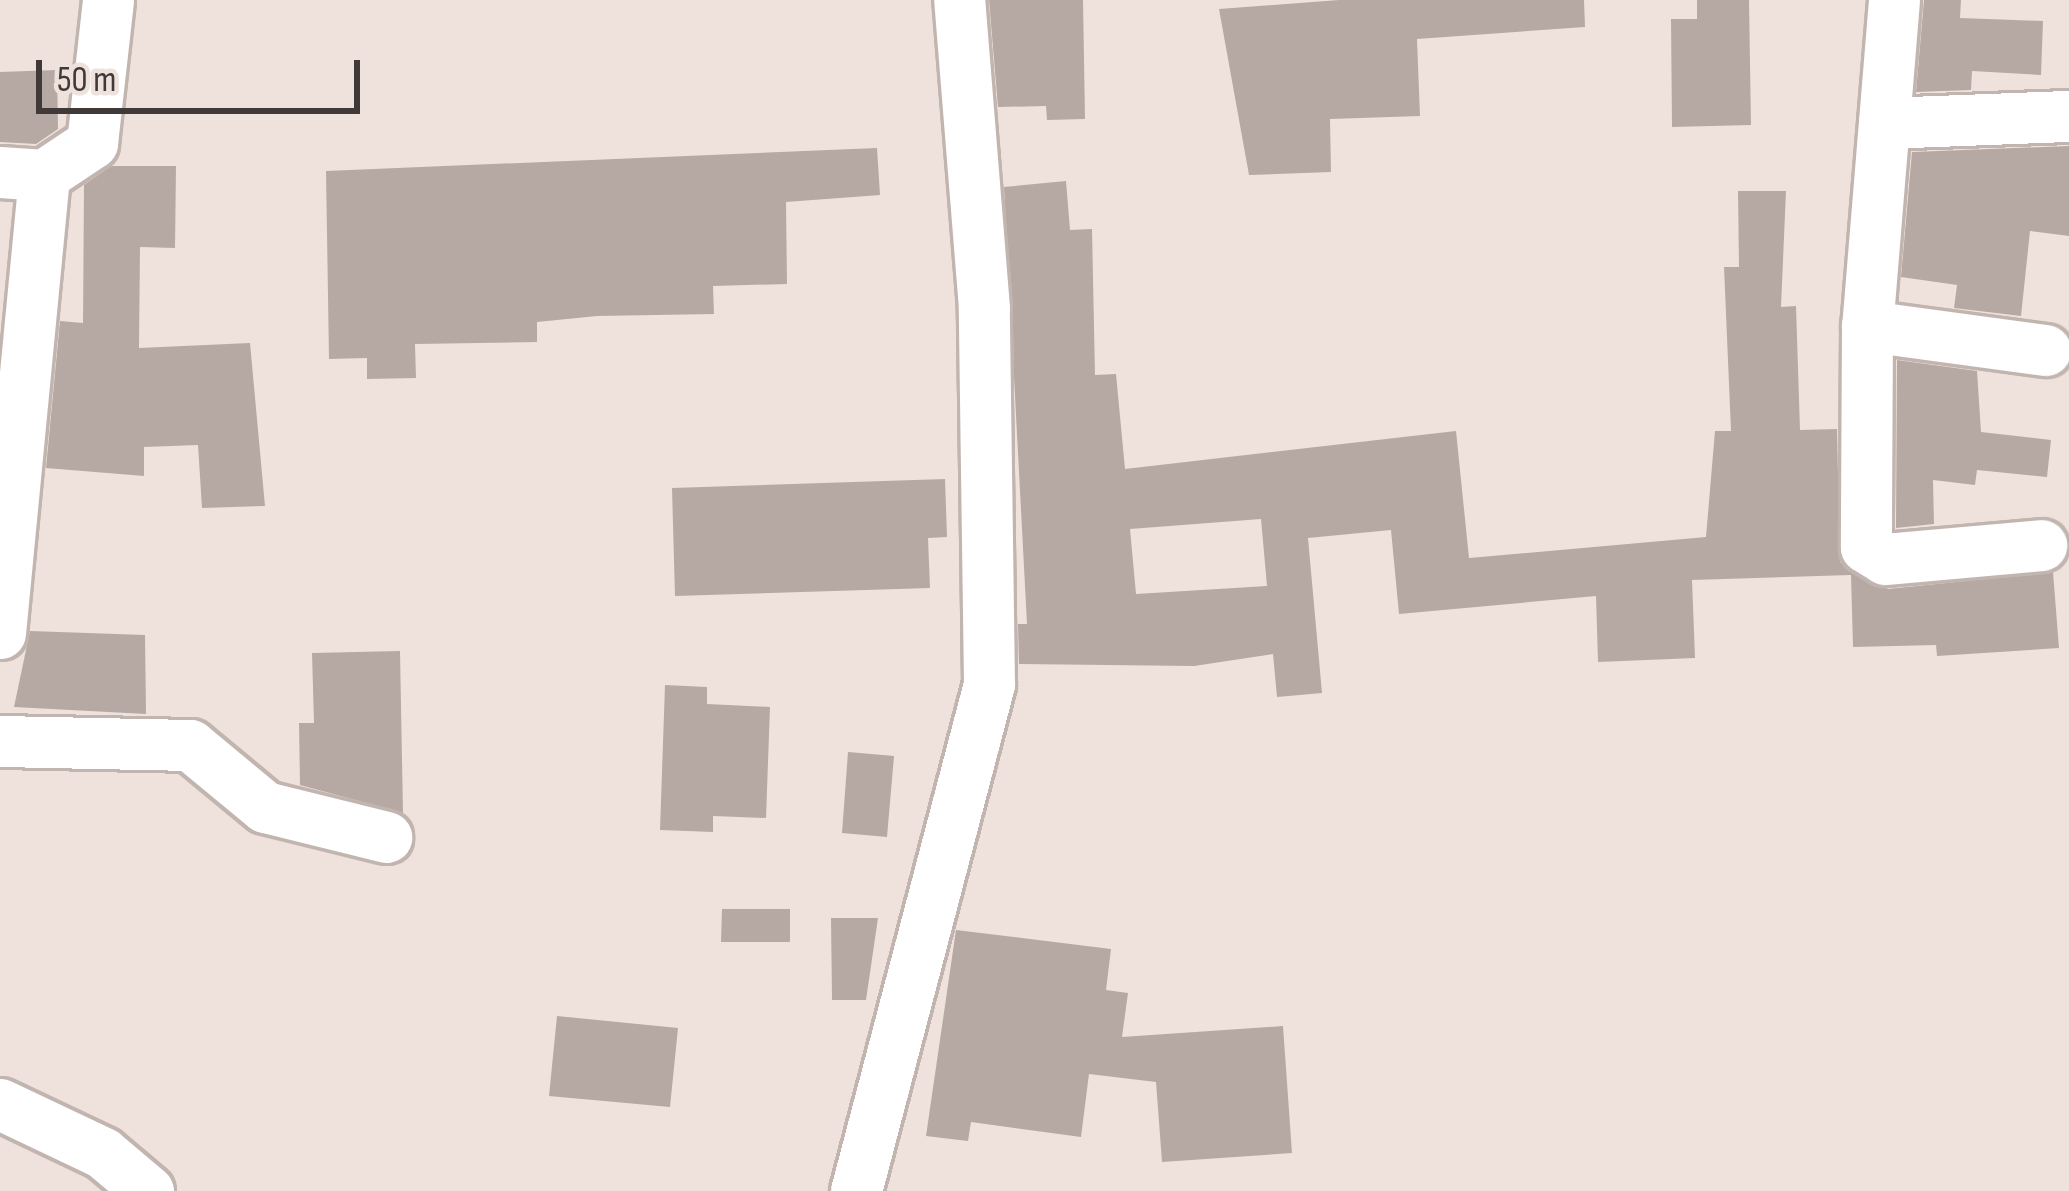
<!DOCTYPE html>
<html>
<head>
<meta charset="utf-8">
<style>
	body { margin:0 }
	#map { position:relative; width:2069px; height:1191px; overflow:hidden; background:#efe2dc; font-family:"Sofia Sans Condensed",sans-serif }
	div>[style] { position:absolute }
	[style*='--x'] { left:calc(var(--x)*1px); top:calc(var(--y)*1px); width:calc(var(--w)*1px); rotate:calc(var(--a)*1deg) }
	.building>* { inset:0; background:#b6a9a3 }
	.roads { filter:drop-shadow(3px 0 #c2b5af) drop-shadow(-3px 0 #c2b5af) drop-shadow(0 3px #c2b5af) drop-shadow(0 -3px #c2b5af) }
	.minor>* { height:51px; margin:-25.5px; padding:0 25.5px; transform-origin:25.5px; border-radius:25.5px; background:#fff }
	span { translate:-50% -50%; white-space:nowrap; text-align:center; line-height:1.15; -webkit-text-stroke:10px #efe2dc; paint-order:stroke }
	.scale { position:absolute; left:36px; top:60px; width:324px; height:54px; box-sizing:border-box; border:6px solid #3f3a37; border-top:0; padding-left:15px; font-size:36px; line-height:42px; white-space:nowrap; color:#3f3a37; -webkit-text-stroke:9px #efe2dc; paint-order:stroke }
</style>
</head>
<body>
<div id="map">
	<div class="building">
		<div style="clip-path:polygon(989px 0,1083px 0,1085px 119px,1047px 120px,1046px 106px,998px 107px)"></div>
		<div style="clip-path:polygon(1339px 0,1584px 0,1585px 27px,1417px 39px,1420px 116px,1330px 119px,1331px 172px,1249px 175px,1219px 9px)"></div>
		<div style="clip-path:polygon(1697px 0,1749px 0,1751px 125px,1672px 127px,1671px 19px,1697px 19px)"></div>
		<div style="clip-path:polygon(1924px 0,1961px 0,1960px 18px,2043px 21px,2041px 75px,1972px 71px,1971px 90px,1916px 92px)"></div>
		<div style="clip-path:polygon(57px 70px,58px 129px,36px 144px,0 142px,0 72px)"></div>
		<div style="clip-path:polygon(2069px 146px,2069px 236px,2030px 231px,2021px 316px,1954px 308px,1957px 285px,1901px 277px,1912px 152px)"></div>
		<div style="clip-path:polygon(877px 148px,880px 195px,786px 202px,787px 284px,713px 286px,714px 314px,597px 316px,537px 322px,537px 342px,415px 344px,416px 378px,367px 379px,367px 358px,329px 359px,326px 171px)"></div>
		<div style="clip-path:polygon(111px 166px,176px 166px,175px 248px,140px 247px,139px 348px,250px 343px,265px 506px,202px 508px,198px 445px,144px 447px,144px 476px,46px 468px,60px 321px,83px 323px,84px 185px)"></div>
		<div style="clip-path:polygon(evenodd,1066px 181px,1070px 230px,1092px 229px,1095px 375px,1116px 374px,1125px 469px,1456px 431px,1469px 558px,1706px 537px,1715px 431px,1731px 431px,1724px 267px,1739px 267px,1738px 191px,1786px 191px,1781px 307px,1796px 306px,1800px 430px,1837px 429px,1840px 562px,1888px 589px,2053px 572px,2059px 648px,1937px 656px,1936px 645px,1853px 647px,1851px 575px,1692px 580px,1695px 658px,1598px 662px,1596px 596px,1399px 614px,1391px 530px,1308px 538px,1322px 693px,1277px 697px,1273px 654px,1194px 666px,1019px 664px,1018px 624px,1027px 624px,1004px 187px,1066px 181px,1261px 519px,1267px 586px,1136px 594px,1130px 529px,1261px 519px)"></div>
		<div style="clip-path:polygon(1897px 360px,1977px 371px,1981px 432px,2051px 440px,2047px 477px,1977px 470px,1975px 485px,1933px 480px,1934px 524px,1896px 528px)"></div>
		<div style="clip-path:polygon(945px 479px,947px 537px,928px 538px,930px 588px,675px 596px,672px 488px)"></div>
		<div style="clip-path:polygon(30px 631px,145px 635px,146px 714px,14px 707px)"></div>
		<div style="clip-path:polygon(400px 651px,403px 813px,300px 785px,299px 723px,314px 723px,312px 653px)"></div>
		<div style="clip-path:polygon(665px 685px,707px 687px,707px 704px,770px 707px,766px 818px,713px 816px,713px 832px,660px 830px)"></div>
		<div style="clip-path:polygon(848px 752px,894px 756px,887px 837px,842px 833px)"></div>
		<div style="clip-path:polygon(722px 909px,790px 909px,790px 942px,721px 942px)"></div>
		<div style="clip-path:polygon(831px 918px,878px 918px,866px 1000px,832px 1000px)"></div>
		<div style="clip-path:polygon(956px 930px,1111px 949px,1106px 990px,1128px 993px,1122px 1037px,1283px 1026px,1292px 1153px,1162px 1162px,1156px 1082px,1089px 1074px,1081px 1137px,971px 1122px,968px 1141px,926px 1136px)"></div>
		<div style="clip-path:polygon(557px 1016px,678px 1028px,670px 1107px,549px 1096px)"></div>
	</div>
	<div class="roads">
		<div class="minor">
			<div style="--x:1894;--y:0;--w:327;--a:94.7"></div>
			<div style="--x:1867;--y:326;--w:221;--a:90.3"></div>
			<div style="--x:1866;--y:547;--w:22;--a:32"></div>
			<div style="--x:1885;--y:559;--w:157;--a:-5.1"></div>
			<div style="--x:1884;--y:123;--w:185;--a:-2.2"></div>
			<div style="--x:0;--y:172;--w:44;--a:3.9"></div>
			<div style="--x:1867;--y:326;--w:180;--a:7.7"></div>
			<div style="--x:0;--y:633;--w:460;--a:-84.5"></div>
			<div style="--x:44;--y:175;--w:58;--a:-33.7"></div>
			<div style="--x:92;--y:143;--w:144;--a:-83.6"></div>
			<div style="--x:0;--y:741;--w:190;--a:1.2"></div>
			<div style="--x:190;--y:745;--w:97;--a:39.6"></div>
			<div style="--x:265;--y:807;--w:125;--a:13.9"></div>
			<div style="--x:0;--y:1104;--w:114;--a:25.4"></div>
			<div style="--x:103;--y:1153;--w:59;--a:40.2"></div>
			<div style="--x:856;--y:1191;--w:524;--a:-75.3"></div>
			<div style="--x:989;--y:684;--w:376;--a:-90.8"></div>
			<div style="--x:984;--y:308;--w:309;--a:-94.6"></div>
		</div>
	</div>
	<div class="scale">50 m</div>
</div>
</body>
</html>
